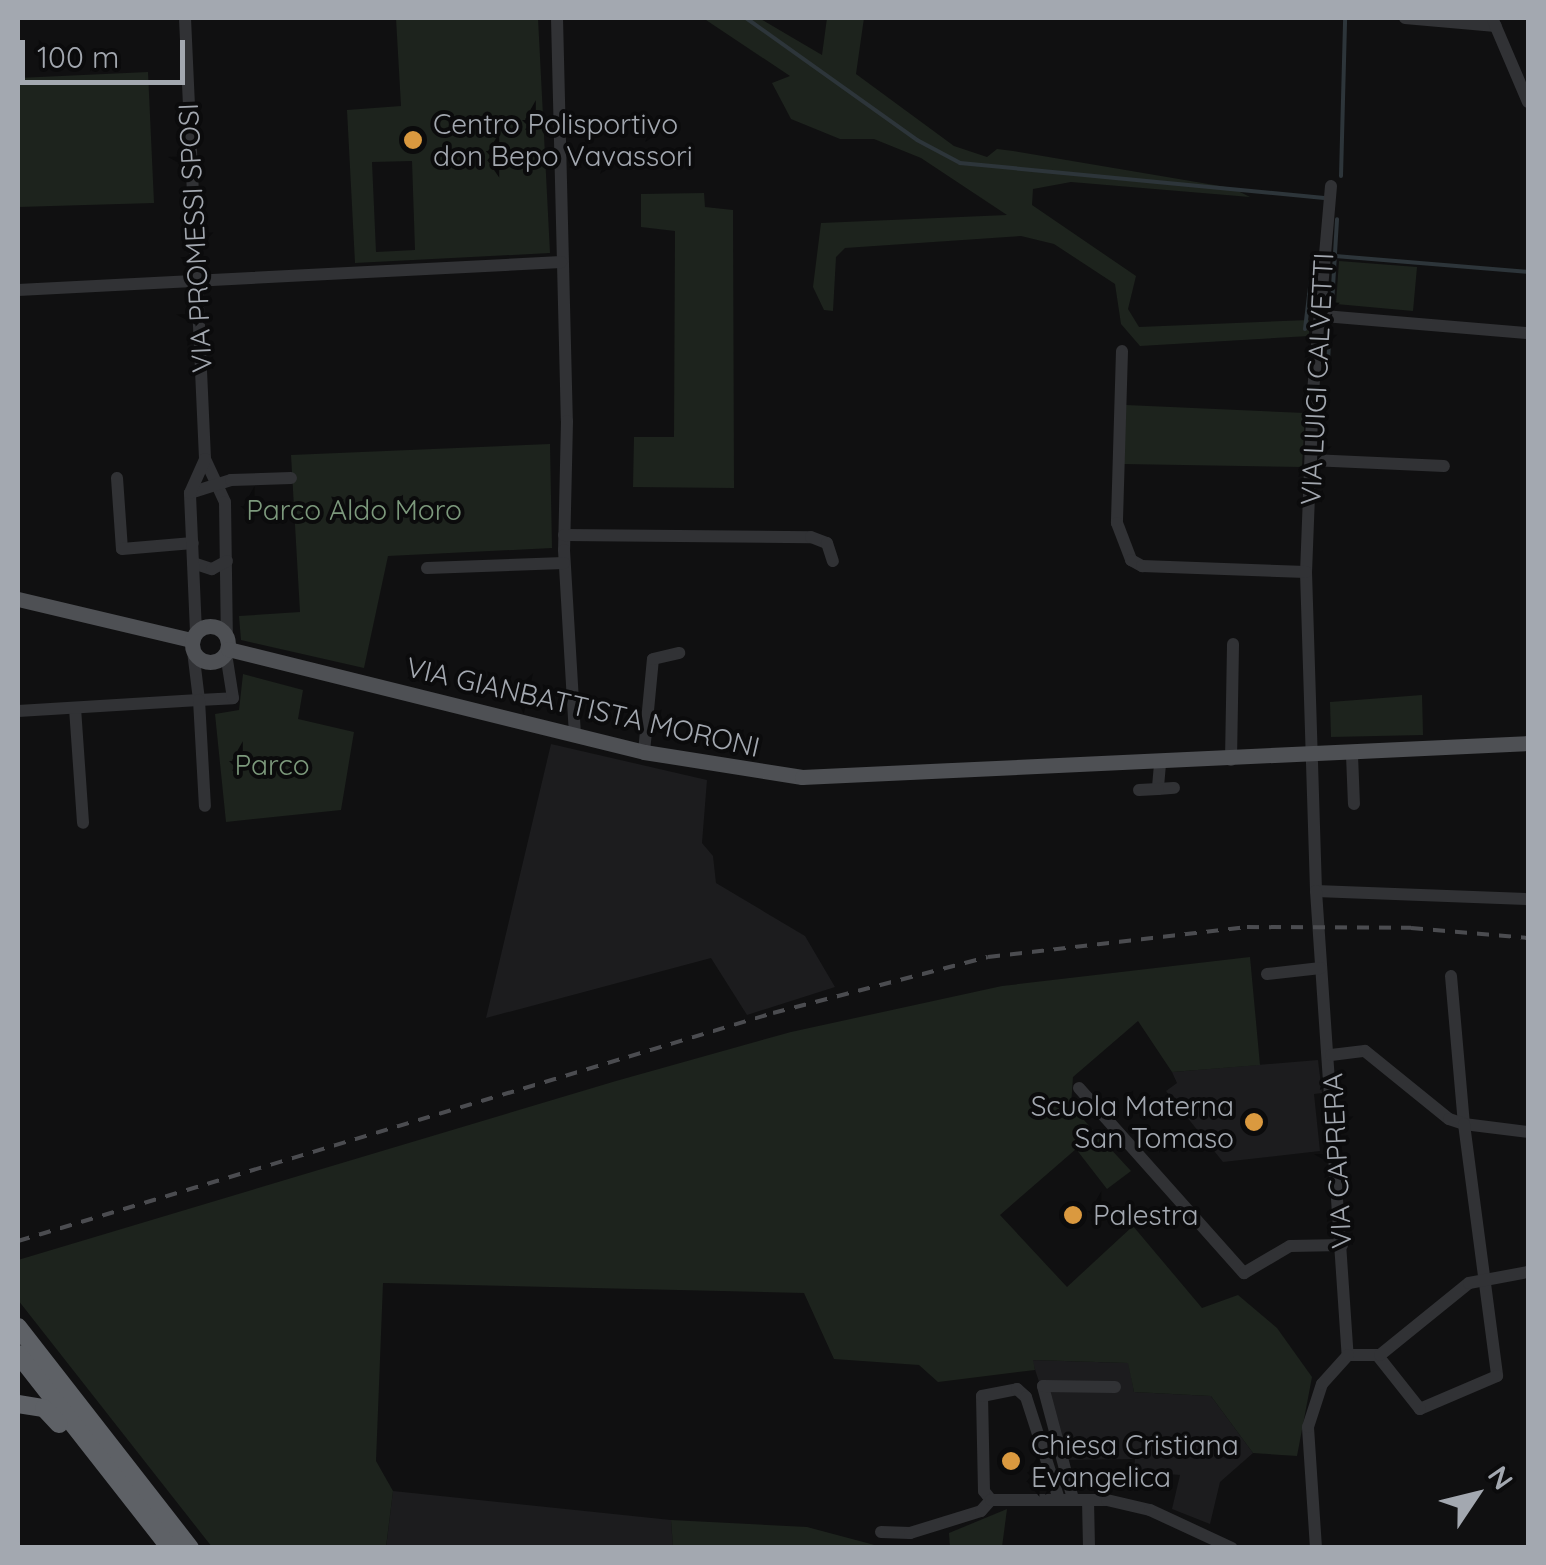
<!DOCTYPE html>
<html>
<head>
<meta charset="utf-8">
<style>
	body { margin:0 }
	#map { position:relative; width:1546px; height:1565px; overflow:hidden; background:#101011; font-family:Quicksand,sans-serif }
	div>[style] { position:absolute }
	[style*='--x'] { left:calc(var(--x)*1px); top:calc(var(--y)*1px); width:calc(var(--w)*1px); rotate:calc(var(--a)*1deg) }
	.built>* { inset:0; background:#1c1c1e }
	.green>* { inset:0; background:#1d231d }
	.stream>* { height:4px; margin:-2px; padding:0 2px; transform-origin:2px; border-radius:2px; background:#2d353a }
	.minor>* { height:12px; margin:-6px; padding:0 6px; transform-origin:6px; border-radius:6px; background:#313235 }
	.major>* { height:15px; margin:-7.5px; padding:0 7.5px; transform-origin:7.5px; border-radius:7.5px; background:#4e5054 }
	.major>.ring { margin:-7.5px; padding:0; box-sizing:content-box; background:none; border:15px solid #4e5054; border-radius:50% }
	.highway>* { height:18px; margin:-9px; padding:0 9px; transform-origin:9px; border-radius:9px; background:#5e6166 }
	.rail>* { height:4px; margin-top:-2px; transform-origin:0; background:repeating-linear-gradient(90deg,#4b4c50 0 12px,transparent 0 22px) }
	.dots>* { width:28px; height:28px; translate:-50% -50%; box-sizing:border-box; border:5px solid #0b0b0c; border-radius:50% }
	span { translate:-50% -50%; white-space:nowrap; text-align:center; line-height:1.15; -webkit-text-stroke:8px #0b0b0c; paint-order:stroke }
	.poi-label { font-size:28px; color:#a3a8b0 }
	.left { translate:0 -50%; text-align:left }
	.right { translate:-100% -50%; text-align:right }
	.street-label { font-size:28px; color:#a3a8b0 }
	.park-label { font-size:28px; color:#7c997c }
	.frame { position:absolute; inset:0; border:20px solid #a3a8b0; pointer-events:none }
	.north { position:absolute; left:1426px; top:1445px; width:100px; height:100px; -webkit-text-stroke:8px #0b0b0c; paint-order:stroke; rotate:55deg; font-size:28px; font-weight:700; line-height:40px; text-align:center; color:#a3a8b0 }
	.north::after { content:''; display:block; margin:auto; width:35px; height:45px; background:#a3a8b0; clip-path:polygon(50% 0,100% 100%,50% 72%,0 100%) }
	.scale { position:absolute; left:20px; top:40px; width:165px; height:45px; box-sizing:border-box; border:5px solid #a3a8b0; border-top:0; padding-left:12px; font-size:30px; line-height:35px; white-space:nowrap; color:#a3a8b0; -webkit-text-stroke:8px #0b0b0c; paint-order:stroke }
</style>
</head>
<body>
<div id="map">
	<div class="built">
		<div style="clip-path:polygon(551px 744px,707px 780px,702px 843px,713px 856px,716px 883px,805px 936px,835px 987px,747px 1015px,711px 958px,486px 1018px)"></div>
		<div style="clip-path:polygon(1318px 1060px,1322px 1093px,1314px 1094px,1320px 1151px,1223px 1162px,1166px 1091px,1177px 1083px,1172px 1072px)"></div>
		<div style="clip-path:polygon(1032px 1360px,1129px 1363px,1134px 1392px,1211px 1396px,1253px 1453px,1220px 1482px,1210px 1524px,1172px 1509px,1180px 1475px,1134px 1471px,1135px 1459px,1064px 1460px)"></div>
		<div style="clip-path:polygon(393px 1491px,671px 1520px,673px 1547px,386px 1548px)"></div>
	</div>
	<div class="green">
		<div style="clip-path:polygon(evenodd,396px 18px,538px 18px,550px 253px,355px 263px,347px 110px,401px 106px,396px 18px,412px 161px,415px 250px,376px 252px,372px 162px,412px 161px)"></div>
		<div style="clip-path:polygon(703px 18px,759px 18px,822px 55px,827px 18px,864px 18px,856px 74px,954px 146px,987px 157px,997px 149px,1013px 151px,1232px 188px,1250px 197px,1071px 182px,1033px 189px,1032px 205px,1136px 276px,1128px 309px,1139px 327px,1309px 320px,1309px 336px,1140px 346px,1121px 324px,1115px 284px,1054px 244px,1021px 236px,845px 248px,836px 257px,833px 311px,824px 310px,813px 287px,821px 223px,1007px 215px,921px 158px,874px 139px,840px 139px,791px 119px,772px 83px,790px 76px)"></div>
		<div style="clip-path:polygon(148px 72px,154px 203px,18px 207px,18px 78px)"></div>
		<div style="clip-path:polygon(704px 193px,705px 207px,733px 210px,734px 488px,633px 487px,634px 437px,674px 437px,675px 231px,641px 227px,641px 194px)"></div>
		<div style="clip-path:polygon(1339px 261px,1417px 267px,1413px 311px,1336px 304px)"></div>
		<div style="clip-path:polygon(1126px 405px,1305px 413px,1302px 467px,1123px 464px)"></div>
		<div style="clip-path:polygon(550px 444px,552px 548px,388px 556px,364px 668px,241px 640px,239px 616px,300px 612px,291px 455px)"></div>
		<div style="clip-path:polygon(243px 674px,303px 690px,298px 719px,354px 732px,341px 810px,226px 822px,215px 714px,239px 710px)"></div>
		<div style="clip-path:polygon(1422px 695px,1423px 735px,1331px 737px,1330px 702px)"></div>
		<div style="clip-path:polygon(1250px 957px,1260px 1065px,1172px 1072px,1138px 1021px,1073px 1077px,1071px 1106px,1131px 1171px,1107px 1189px,1076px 1149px,1000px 1215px,1067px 1287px,1133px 1226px,1202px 1308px,1238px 1295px,1277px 1328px,1312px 1377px,1297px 1456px,1253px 1453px,1211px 1396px,1134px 1392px,1128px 1363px,1033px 1360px,1035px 1370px,938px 1382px,919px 1365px,834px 1359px,804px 1293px,383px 1283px,376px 1461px,393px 1491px,386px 1547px,212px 1547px,18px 1300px,18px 1260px,616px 1081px,791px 1032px,1002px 986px)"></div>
		<div style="clip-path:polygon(1007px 1509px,1002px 1547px,950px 1547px,949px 1533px)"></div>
		<div style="clip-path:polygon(671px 1520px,807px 1527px,882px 1547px,673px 1547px)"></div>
	</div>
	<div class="stream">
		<div style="--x:746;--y:18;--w:210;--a:35.5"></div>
		<div style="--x:917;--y:140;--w:49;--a:28.1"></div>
		<div style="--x:960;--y:163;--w:366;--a:5.5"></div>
		<div style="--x:1341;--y:176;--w:158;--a:-88.5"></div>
		<div style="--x:1335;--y:256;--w:194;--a:4.7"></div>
		<div style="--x:1332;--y:304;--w:85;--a:-86.6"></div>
		<div style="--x:1305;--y:329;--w:76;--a:-83.2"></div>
		<div style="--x:1328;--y:362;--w:33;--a:-87"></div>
	</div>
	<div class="minor">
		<div style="--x:185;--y:18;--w:441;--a:87.4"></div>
		<div style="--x:205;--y:459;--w:47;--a:65.1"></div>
		<div style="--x:225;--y:502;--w:136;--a:89.2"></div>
		<div style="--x:557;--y:18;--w:403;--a:88.6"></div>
		<div style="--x:567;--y:421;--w:129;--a:91.3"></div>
		<div style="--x:564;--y:550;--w:186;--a:86.6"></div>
		<div style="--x:1405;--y:18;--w:91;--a:5"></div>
		<div style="--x:1493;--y:20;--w:89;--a:66.9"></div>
		<div style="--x:1331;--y:186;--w:206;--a:95"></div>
		<div style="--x:1313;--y:391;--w:181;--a:92.2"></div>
		<div style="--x:1306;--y:572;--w:319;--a:88.2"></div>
		<div style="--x:1316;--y:891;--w:212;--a:2.2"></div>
		<div style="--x:18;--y:290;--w:544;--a:-2.95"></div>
		<div style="--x:1324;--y:316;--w:205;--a:4.8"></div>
		<div style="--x:1122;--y:351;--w:172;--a:91.7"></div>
		<div style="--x:1117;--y:523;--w:40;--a:69"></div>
		<div style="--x:1131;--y:560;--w:13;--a:29"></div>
		<div style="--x:1142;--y:566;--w:164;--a:2.1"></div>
		<div style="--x:1311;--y:460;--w:133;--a:2.6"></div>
		<div style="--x:117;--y:478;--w:71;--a:86"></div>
		<div style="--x:122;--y:549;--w:71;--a:-4.8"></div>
		<div style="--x:190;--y:493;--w:43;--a:-17.6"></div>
		<div style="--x:231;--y:480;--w:60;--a:-1.9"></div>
		<div style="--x:564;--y:535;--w:247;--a:0.5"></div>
		<div style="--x:811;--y:537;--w:17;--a:21"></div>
		<div style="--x:827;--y:543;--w:19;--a:72"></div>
		<div style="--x:193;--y:563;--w:20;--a:18"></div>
		<div style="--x:212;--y:569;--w:17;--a:-28"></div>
		<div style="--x:427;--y:568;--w:137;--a:-2.1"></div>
		<div style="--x:196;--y:632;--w:139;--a:-92.5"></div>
		<div style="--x:190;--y:493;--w:37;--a:-66"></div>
		<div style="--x:193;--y:651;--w:49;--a:83"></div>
		<div style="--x:199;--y:700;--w:34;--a:-3"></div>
		<div style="--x:233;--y:698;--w:45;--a:-99"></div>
		<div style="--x:75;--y:708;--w:115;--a:86"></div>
		<div style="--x:18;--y:711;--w:181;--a:-3.5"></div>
		<div style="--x:199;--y:700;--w:106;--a:86.8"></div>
		<div style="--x:644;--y:752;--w:93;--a:-84.5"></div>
		<div style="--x:653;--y:659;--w:27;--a:-13"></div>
		<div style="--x:1352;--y:755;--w:49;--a:87.7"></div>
		<div style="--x:1231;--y:760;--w:116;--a:-89"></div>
		<div style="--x:1160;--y:764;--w:25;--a:95"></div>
		<div style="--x:1158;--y:789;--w:16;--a:-4"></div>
		<div style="--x:1139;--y:790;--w:19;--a:-3"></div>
		<div style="--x:1316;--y:891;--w:465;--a:86.1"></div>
		<div style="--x:1267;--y:974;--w:54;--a:-6.3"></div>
		<div style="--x:1451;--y:976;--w:149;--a:85"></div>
		<div style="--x:1464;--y:1124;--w:64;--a:7.1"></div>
		<div style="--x:1331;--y:1055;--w:34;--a:-7"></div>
		<div style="--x:1365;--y:1051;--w:108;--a:39"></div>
		<div style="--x:1449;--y:1119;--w:16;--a:18"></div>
		<div style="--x:1464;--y:1124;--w:254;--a:82.5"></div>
		<div style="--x:1497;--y:1376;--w:84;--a:156.8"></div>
		<div style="--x:1420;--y:1409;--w:68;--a:-128.4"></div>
		<div style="--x:1079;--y:1088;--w:248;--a:48.3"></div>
		<div style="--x:1244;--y:1273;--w:53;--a:-30.4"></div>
		<div style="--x:1290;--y:1246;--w:52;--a:-1.1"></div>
		<div style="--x:1348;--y:1355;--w:32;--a:0"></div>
		<div style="--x:1380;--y:1355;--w:114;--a:-39"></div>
		<div style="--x:1469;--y:1283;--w:60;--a:-10.6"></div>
		<div style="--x:1073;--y:1499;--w:117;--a:-104.9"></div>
		<div style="--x:1043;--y:1386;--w:72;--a:0.8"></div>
		<div style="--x:991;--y:1500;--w:11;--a:-128"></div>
		<div style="--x:984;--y:1491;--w:95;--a:-91.2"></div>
		<div style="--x:982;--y:1396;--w:36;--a:-11"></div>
		<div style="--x:1017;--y:1389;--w:12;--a:42"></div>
		<div style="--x:1026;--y:1397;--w:107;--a:72.1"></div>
		<div style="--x:1088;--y:1500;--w:48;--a:88.8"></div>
		<div style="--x:881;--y:1532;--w:29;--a:2"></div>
		<div style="--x:910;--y:1533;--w:74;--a:-17.2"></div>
		<div style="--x:981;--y:1511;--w:15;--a:-48"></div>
		<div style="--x:991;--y:1500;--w:116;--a:0"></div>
		<div style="--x:1107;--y:1500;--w:44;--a:13.1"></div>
		<div style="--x:1150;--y:1510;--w:90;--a:24.9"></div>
		<div style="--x:1316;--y:1548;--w:121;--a:-93.8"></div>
		<div style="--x:1308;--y:1427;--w:45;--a:-72"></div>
		<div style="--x:1322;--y:1384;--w:39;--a:-48"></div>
	</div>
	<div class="major">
		<div style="--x:18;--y:599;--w:179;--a:13.3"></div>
		<div class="ring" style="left:192px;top:626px;width:21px;height:21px"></div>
		<div style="--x:228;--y:649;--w:429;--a:13.9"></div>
		<div style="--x:644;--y:752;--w:160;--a:9"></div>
		<div style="--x:802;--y:777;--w:727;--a:-2.68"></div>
	</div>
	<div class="highway">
		<div style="--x:18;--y:1327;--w:280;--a:52.1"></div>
		<div style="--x:18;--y:1354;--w:246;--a:51.9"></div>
		<div style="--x:18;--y:1404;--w:26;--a:9"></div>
		<div style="--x:44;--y:1408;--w:22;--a:47"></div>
	</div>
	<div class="rail">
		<div style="--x:18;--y:1241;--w:789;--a:-16.8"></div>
		<div style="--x:773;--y:1013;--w:222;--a:-14.6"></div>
		<div style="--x:988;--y:957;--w:261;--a:-6.6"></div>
		<div style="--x:1247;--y:927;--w:164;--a:0.3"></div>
		<div style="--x:1411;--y:928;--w:117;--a:4.9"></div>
	</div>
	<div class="dots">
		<div style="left:413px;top:140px;background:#da993f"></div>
		<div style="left:1254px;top:1122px;background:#da993f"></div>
		<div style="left:1073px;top:1215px;background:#da993f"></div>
		<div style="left:1011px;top:1461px;background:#da993f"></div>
	</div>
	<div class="poi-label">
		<span class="left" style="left:433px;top:140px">Centro Polisportivo<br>don Bepo Vavassori</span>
		<span class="right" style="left:1234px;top:1122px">Scuola Materna<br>San Tomaso</span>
		<span class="left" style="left:1093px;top:1215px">Palestra</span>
		<span class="left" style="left:1031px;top:1461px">Chiesa Cristiana<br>Evangelica</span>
	</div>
	<div class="street-label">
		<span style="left:195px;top:238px;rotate:-93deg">VIA PROMESSI SPOSI</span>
		<span style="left:1317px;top:379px;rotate:-87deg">VIA LUIGI CALVETTI</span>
		<span style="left:583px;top:707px;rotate:13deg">VIA GIANBATTISTA MORONI</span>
		<span style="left:1337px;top:1161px;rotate:-93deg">VIA CAPRERA</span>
	</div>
	<div class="park-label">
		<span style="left:354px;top:510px">Parco Aldo Moro</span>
		<span style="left:272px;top:765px">Parco</span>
	</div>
	<div class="frame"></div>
	<div class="north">N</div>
	<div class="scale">100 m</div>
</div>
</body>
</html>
